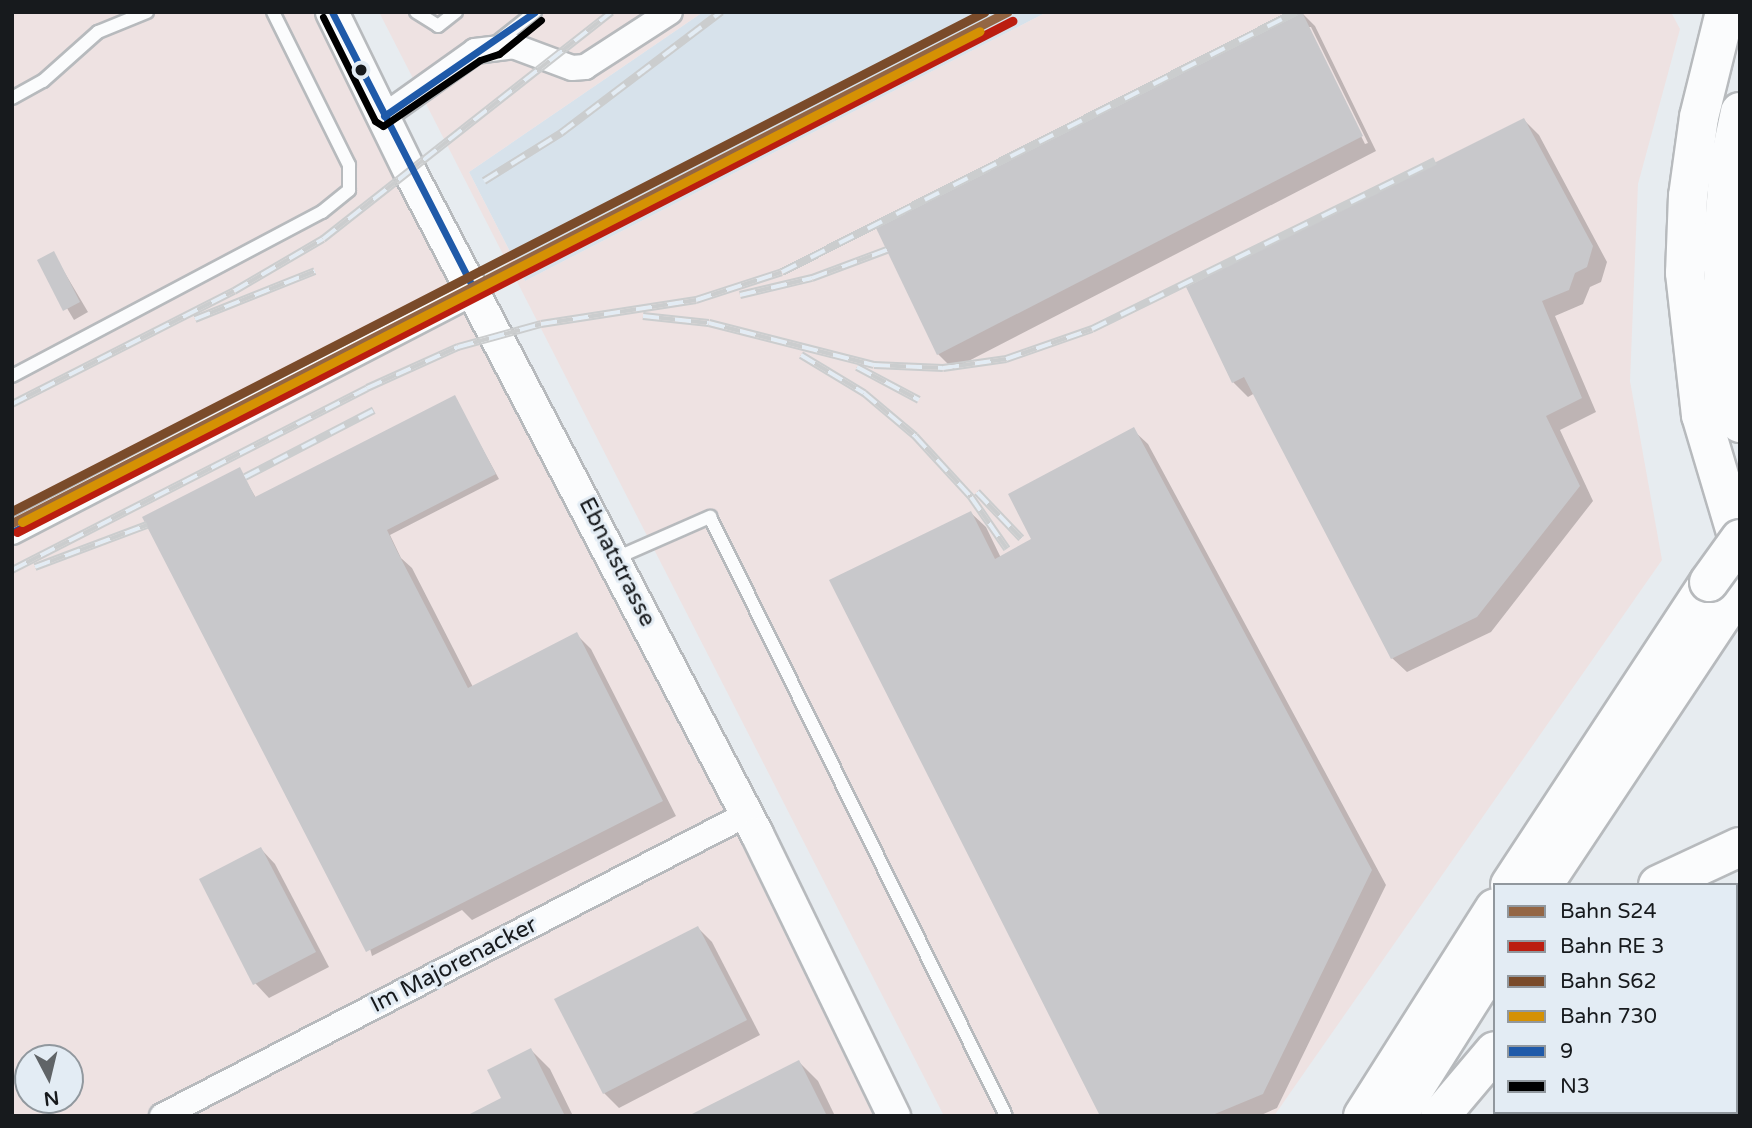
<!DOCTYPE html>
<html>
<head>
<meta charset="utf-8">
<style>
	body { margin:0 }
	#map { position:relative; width:1752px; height:1128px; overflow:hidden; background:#e7ecf0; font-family:"Varela Round",sans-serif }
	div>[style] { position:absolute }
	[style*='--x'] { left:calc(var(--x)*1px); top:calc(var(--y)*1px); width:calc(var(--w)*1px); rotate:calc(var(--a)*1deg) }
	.built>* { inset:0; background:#d7e2eb }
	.industrial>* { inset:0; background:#eee2e2 }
	.shadow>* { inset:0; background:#0003 }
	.building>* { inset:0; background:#c8c8cb }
	.roads { filter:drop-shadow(2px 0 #b7babd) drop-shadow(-2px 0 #b7babd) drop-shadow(0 2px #b7babd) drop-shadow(0 -2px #b7babd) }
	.service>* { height:12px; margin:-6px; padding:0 6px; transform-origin:6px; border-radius:6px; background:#fbfcfd }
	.minor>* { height:24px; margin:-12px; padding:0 12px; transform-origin:12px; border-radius:12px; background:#fbfcfd }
	.tertiary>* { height:32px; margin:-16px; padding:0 16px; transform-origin:16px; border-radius:16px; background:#fbfcfd }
	.trunk>* { height:38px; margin:-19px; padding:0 19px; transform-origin:19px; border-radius:19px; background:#fbfcfd }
	.rail>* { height:8px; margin-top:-4px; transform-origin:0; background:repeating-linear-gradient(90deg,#e3ecf4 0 16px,#cbcdce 0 32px); box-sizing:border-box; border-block:2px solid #cbcdce }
	.bridges { filter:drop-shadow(2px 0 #b7babd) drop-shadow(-2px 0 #b7babd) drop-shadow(0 2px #b7babd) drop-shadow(0 -2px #b7babd) }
	.trunk-bridge>* { height:38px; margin:-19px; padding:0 19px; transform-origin:19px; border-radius:19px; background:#fbfcfd }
	.bus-1>* { height:7px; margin:-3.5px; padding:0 3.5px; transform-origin:3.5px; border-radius:3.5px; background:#1f5aa9 }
	.bus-2>* { height:7px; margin:-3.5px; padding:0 3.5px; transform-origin:3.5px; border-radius:3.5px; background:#000 }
	.rail-1>* { height:9px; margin:-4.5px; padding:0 4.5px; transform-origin:4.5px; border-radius:4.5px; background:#946644 }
	.rail-2>* { height:9px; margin:-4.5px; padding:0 4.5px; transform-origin:4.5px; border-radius:4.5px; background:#bb1e10 }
	.rail-3>* { height:9px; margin:-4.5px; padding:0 4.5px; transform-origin:4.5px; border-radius:4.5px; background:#7a4b2a }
	.rail-4>* { height:9px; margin:-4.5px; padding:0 4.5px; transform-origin:4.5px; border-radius:4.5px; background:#d59104 }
	.dots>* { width:19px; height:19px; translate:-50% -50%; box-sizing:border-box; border:4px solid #e3ecf4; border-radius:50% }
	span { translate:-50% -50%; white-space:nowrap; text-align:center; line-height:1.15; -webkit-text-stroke:6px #e3ecf4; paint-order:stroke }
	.street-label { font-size:23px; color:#171a1d }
	.frame { position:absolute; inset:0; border:14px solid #171a1d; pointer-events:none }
	.legend { position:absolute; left:1493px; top:883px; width:245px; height:231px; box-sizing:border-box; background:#e3ecf4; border:2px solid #91989e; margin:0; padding:9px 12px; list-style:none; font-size:21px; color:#171a1d }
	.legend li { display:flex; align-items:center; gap:14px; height:35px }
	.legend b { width:35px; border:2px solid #91989e }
	.north { position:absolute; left:14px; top:1044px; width:70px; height:70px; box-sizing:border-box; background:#e3ecf4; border:2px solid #91989e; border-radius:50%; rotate:173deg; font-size:19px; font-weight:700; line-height:28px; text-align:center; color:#171a1d }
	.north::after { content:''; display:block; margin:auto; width:24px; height:32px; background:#606467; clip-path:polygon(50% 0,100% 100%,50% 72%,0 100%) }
</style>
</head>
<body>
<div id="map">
	<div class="built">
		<div style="clip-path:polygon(703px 12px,1047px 12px,525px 281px,469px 172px)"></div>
	</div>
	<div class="industrial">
		<div style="clip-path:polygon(evenodd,12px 12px,335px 12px,901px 1116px,12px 1116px,12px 12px,28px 1058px,70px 1058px,70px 1100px,28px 1100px,28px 1058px)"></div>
		<div style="clip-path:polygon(379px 12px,703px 12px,469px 172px,525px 281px,1047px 12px,1671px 12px,1680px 29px,1638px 184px,1630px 381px,1662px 560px,1274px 1116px,944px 1116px)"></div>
	</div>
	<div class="shadow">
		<div style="clip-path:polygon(evenodd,1301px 12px,1315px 26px,1376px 151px,953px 369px,938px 354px,1301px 12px,1307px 27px,1311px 27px,1368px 143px,1365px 144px,1307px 27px)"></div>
		<div style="clip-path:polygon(1524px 120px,1539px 135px,1607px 262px,1601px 282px,1590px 287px,1583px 304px,1555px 316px,1596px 412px,1560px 430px,1593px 501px,1491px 632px,1407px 672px,1392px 658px,1255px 393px,1248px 397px,1233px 382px)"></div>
		<div style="clip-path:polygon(53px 253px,88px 312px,74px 320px,39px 261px)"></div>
		<div style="clip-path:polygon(454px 397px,499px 479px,390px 535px,401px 558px,412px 568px,473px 687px,576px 634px,591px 649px,676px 816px,472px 920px,462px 910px,372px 956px,239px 469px,256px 498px)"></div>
		<div style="clip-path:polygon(1133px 430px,1148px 444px,1386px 885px,1277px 1108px,1259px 1116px,1102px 1116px,971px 513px,986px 527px,1001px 558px,1033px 539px)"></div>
		<div style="clip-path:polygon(261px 849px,275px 864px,329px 967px,269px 998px,255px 983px)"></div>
		<div style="clip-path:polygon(698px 928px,712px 942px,760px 1035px,619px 1108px,604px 1093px)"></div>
		<div style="clip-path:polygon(531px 1050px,550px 1069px,573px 1116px,470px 1116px,503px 1099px)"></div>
		<div style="clip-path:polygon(799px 1062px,818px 1081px,835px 1116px,692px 1116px)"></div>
		<div style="clip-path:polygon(1675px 1112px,1678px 1112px,1686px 1116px,1674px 1116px)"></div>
	</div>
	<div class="building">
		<div style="clip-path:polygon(1296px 12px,1302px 12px,1363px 136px,937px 355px,875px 226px)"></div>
		<div style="clip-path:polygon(1524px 118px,1593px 246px,1587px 267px,1575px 273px,1569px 290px,1542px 301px,1582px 398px,1546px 416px,1580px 486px,1477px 617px,1391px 659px,1244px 377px,1232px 383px,1186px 287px)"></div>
		<div style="clip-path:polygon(54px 251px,80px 302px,63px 311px,37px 260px)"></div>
		<div style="clip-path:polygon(455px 395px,496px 474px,387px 530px,397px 551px,468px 688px,577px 632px,663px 801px,366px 952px,142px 517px,240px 467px,255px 497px)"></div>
		<div style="clip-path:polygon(1134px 427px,1372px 870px,1263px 1094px,1210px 1116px,1100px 1116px,829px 580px,971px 511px,995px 559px,1031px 539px,1008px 494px)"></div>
		<div style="clip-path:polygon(261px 847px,316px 952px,253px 985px,199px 879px)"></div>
		<div style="clip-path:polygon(698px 926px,747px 1020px,603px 1094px,554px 999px)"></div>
		<div style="clip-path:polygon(531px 1048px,565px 1116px,466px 1116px,501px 1098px,487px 1070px)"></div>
		<div style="clip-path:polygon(799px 1060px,827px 1116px,688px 1116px)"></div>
	</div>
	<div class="roads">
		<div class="service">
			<div style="--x:416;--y:12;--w:26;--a:32"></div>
			<div style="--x:438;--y:26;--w:23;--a:-38"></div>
			<div style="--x:496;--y:43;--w:50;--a:-38.5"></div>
			<div style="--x:12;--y:98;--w:35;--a:-29"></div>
			<div style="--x:43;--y:81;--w:74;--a:-41.7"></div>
			<div style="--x:98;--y:32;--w:53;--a:-22.2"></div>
			<div style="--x:12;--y:376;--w:351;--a:-27.9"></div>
			<div style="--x:322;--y:212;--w:35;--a:-39"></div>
			<div style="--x:349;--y:190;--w:25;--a:-90"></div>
			<div style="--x:349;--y:165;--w:171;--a:-116.4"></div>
			<div style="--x:616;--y:558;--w:103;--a:-23.6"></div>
			<div style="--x:710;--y:517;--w:668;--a:63.7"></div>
		</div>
		<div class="minor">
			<div style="--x:384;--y:116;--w:112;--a:-35.5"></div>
			<div style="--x:475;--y:51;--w:38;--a:-7"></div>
			<div style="--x:513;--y:46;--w:63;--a:20.4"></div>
			<div style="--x:572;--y:68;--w:13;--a:-4"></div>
			<div style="--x:585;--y:67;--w:101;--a:-32.9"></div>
			<div style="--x:12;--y:532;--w:522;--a:-27.4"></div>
			<div style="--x:162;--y:1116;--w:658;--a:-27.3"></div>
		</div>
		<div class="tertiary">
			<div style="--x:332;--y:12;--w:180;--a:64"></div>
			<div style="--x:411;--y:174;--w:745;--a:62.33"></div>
			<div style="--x:757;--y:834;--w:314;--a:64.1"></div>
			<div style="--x:1736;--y:990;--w:4;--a:-14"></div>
			<div style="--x:1736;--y:1033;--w:4;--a:0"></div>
			<div style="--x:1530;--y:1116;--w:5;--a:-53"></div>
		</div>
		<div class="trunk">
			<div style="--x:1725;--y:12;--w:108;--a:103.9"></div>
			<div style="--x:1699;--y:117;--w:80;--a:97.9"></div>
			<div style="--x:1688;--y:196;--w:77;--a:92.2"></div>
			<div style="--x:1685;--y:273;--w:143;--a:83.6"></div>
			<div style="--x:1701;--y:415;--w:137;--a:73.4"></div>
			<div style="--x:1740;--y:112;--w:53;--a:101.9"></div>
			<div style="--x:1729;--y:164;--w:87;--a:94.6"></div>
			<div style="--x:1722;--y:251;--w:93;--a:86.9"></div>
			<div style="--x:1727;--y:344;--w:80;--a:80.7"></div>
			<div style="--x:1510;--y:885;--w:363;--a:-56.7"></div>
			<div style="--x:1543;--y:885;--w:356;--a:-56.4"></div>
			<div style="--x:1658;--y:885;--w:90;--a:-24.9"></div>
			<div style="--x:1363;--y:1116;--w:246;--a:-57.6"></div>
			<div style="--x:1397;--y:1116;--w:183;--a:-57.7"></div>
			<div style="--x:1440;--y:1116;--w:85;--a:-49.8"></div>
		</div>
	</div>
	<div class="rail">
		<div style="--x:484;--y:181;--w:91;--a:-31.9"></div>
		<div style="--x:561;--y:133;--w:201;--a:-37.1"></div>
		<div style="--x:740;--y:295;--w:74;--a:-13.3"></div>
		<div style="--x:812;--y:278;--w:80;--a:-20.5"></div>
		<div style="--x:643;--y:316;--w:66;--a:6.1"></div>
		<div style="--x:709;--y:323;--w:170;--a:14.3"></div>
		<div style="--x:874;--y:365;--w:69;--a:2.5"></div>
		<div style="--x:943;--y:368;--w:64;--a:-8.1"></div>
		<div style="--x:1006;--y:359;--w:91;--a:-19.2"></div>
		<div style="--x:1092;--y:329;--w:382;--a:-26.1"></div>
		<div style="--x:195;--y:319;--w:129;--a:-21.8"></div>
		<div style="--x:801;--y:355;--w:74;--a:31.1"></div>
		<div style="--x:864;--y:393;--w:67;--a:40.1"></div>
		<div style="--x:915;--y:436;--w:83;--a:47.4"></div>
		<div style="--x:971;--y:497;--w:63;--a:55.3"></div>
		<div style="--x:857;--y:367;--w:70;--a:28"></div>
		<div style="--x:12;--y:404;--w:249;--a:-27"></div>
		<div style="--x:234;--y:291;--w:103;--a:-30.3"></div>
		<div style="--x:323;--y:239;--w:367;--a:-38.2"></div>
		<div style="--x:245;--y:477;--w:145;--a:-27.4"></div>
		<div style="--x:977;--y:492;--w:64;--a:46.3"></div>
		<div style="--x:35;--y:567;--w:120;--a:-20.6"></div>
		<div style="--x:12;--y:570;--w:399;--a:-27.1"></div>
		<div style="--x:367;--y:388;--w:100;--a:-24.3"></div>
		<div style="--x:458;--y:347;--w:86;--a:-15.5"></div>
		<div style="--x:541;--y:324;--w:157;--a:-8.8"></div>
		<div style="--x:696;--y:300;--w:90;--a:-18"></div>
		<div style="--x:782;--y:272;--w:576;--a:-26.83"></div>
	</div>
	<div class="bridges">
		<div class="trunk-bridge">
			<div style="--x:1709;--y:582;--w:53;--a:-54.2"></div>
		</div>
	</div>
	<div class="bus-1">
		<div style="--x:332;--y:12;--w:314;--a:62.9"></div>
		<div style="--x:384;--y:116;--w:183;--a:-34.6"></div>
		<div style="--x:12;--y:532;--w:522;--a:-27.4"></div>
	</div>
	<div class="bus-2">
		<div style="--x:323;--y:17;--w:116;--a:63.4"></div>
		<div style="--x:375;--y:121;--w:9;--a:32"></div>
		<div style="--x:383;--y:126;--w:117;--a:-34.2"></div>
		<div style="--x:480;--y:60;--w:20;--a:-18"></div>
		<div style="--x:499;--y:54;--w:54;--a:-39"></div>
	</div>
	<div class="rail-1">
		<div style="--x:12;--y:523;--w:1119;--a:-27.18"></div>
	</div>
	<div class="rail-2">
		<div style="--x:17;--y:532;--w:1119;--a:-27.18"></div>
	</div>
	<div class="rail-3">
		<div style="--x:12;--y:511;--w:1093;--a:-27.17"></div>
	</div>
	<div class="rail-4">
		<div style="--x:22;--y:522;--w:1076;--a:-27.14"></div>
	</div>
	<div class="dots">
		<div style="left:361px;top:70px;background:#171a1d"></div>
	</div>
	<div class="street-label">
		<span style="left:617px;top:562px;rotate:63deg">Ebnatstrasse</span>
		<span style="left:454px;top:965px;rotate:-27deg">Im Majorenacker</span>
	</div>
	<div class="frame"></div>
	<ul class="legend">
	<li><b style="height:9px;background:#946644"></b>Bahn S24</li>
	<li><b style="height:9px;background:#bb1e10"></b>Bahn RE 3</li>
	<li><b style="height:9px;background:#7a4b2a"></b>Bahn S62</li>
	<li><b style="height:9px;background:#d59104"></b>Bahn 730</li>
	<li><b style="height:9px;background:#1f5aa9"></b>9</li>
	<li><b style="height:9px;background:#000"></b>N3</li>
	</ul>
	<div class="north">N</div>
</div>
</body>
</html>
